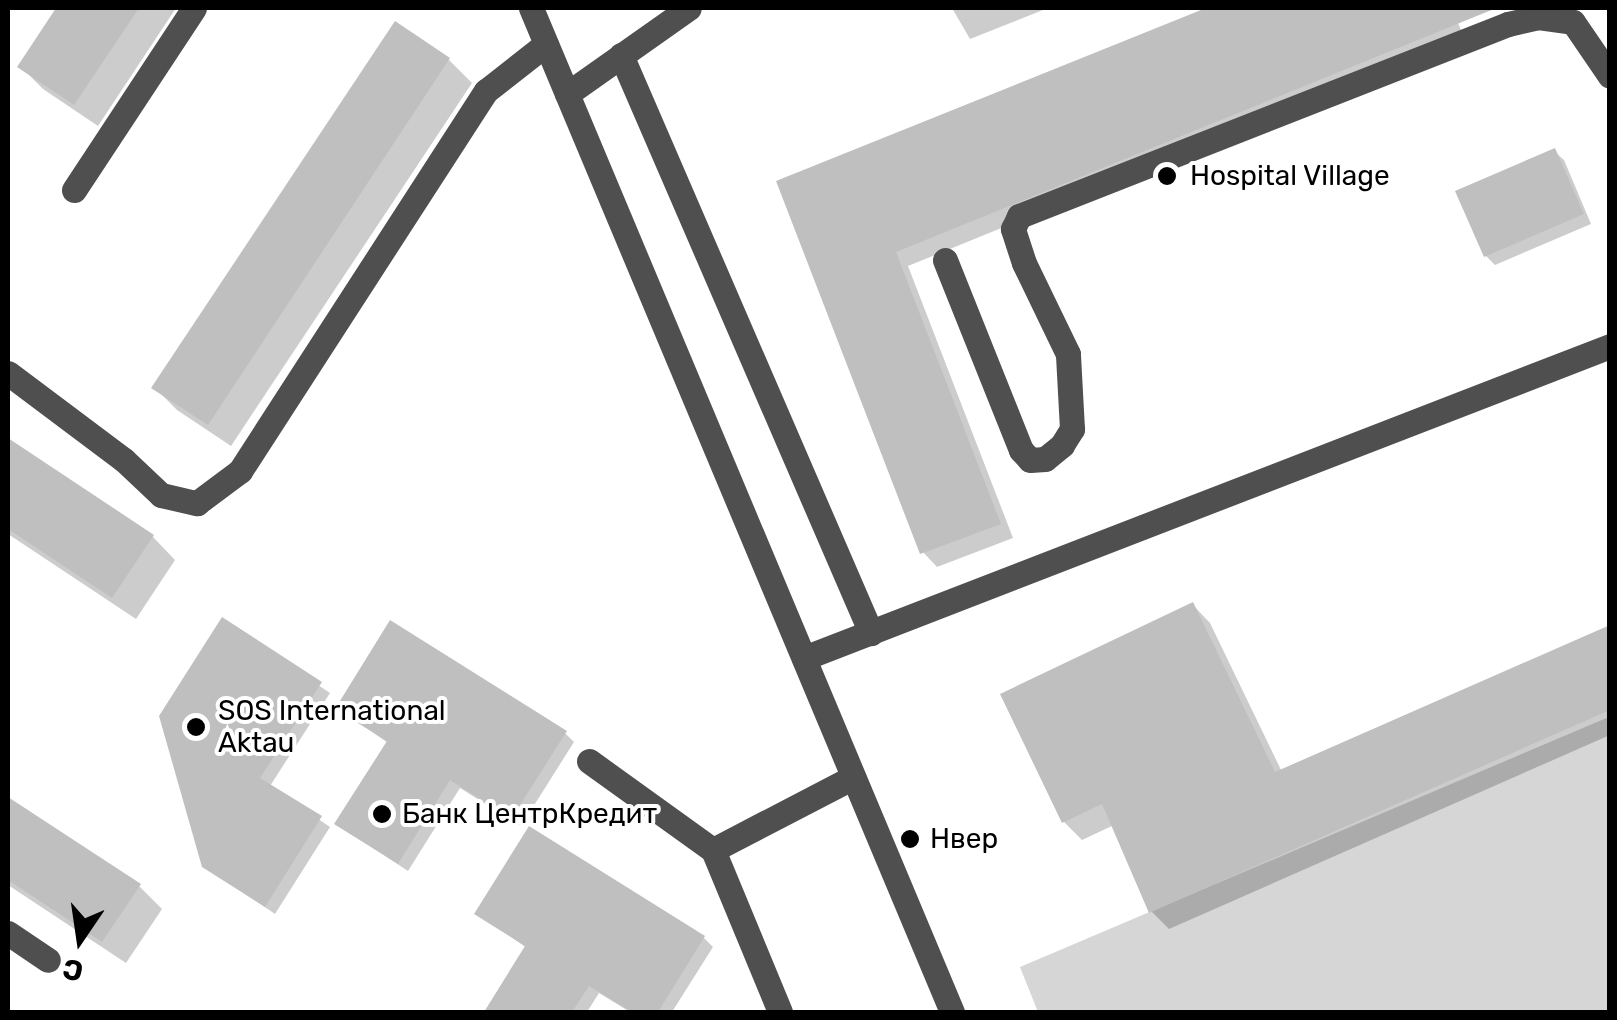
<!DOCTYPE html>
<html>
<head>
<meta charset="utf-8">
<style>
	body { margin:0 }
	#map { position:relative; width:1617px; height:1020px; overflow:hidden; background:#fff; font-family:Rubik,sans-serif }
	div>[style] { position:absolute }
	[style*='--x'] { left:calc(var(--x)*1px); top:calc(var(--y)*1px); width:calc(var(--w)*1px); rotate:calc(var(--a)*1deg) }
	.green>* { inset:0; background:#d6d6d6 }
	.shadow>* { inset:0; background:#0003 }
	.building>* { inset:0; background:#bfbfbf }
	.minor>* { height:25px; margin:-12.5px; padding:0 12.5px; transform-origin:12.5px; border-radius:12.5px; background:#4f4f4f }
	.dots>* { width:28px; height:28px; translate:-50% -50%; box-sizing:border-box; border:5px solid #fff; border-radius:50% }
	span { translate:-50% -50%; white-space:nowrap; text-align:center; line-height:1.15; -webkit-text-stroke:8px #fff; paint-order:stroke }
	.poi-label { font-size:28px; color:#000 }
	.left { translate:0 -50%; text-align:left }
	.frame { position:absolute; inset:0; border:10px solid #000; pointer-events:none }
	.north { position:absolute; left:30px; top:890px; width:100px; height:100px; -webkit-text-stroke:8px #fff; paint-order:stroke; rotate:193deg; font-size:28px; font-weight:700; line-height:40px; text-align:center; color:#000 }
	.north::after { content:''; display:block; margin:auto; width:35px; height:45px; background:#000; clip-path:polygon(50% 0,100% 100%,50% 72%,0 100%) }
</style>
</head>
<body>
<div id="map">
	<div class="green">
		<div style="clip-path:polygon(1609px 717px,1609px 1012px,1038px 1012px,1020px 967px)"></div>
	</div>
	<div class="shadow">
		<div style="clip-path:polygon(59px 8px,176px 8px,98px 126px,43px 89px,20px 66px)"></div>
		<div style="clip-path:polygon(952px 8px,1048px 8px,970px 39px)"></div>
		<div style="clip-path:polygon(1212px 8px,1452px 8px,1465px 40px,908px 266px,1013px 538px,937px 567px,923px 552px,780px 182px)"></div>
		<div style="clip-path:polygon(395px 25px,449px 60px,472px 83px,231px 446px,177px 410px,154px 387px)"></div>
		<div style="clip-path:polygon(1554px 151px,1564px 160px,1591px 224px,1495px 265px,1486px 256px)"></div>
		<div style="clip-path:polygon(8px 441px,153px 537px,175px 560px,136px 619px,8px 534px)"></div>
		<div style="clip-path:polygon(1193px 605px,1210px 623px,1282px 772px,1610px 627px,1610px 735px,1169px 929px,1151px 911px,1114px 825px,1082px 840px,1064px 822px,1003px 695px)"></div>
		<div style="clip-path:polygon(222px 621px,330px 693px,270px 786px,330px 827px,275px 914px,204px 866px)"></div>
		<div style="clip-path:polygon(338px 708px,565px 733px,574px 742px,521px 826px,460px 788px,408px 871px,337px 824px,388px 743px)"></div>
		<div style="clip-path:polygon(8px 800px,139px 886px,162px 909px,126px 963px,8px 885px)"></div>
		<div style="clip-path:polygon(477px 913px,704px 938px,713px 947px,672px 1012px,630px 1012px,599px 993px,587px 1012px,487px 1012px,527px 948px)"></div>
	</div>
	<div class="building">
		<div style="clip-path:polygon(56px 8px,139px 8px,74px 105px,17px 67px)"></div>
		<div style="clip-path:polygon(1206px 8px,1494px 9px,896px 252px,1001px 524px,920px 554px,776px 181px)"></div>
		<div style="clip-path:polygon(395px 21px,450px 58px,208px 425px,151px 388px)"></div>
		<div style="clip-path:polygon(1555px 148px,1584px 214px,1484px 257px,1455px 191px)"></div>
		<div style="clip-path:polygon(8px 438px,154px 535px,112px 598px,8px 529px)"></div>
		<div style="clip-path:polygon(1193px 602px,1275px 772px,1610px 625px,1610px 710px,1149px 913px,1102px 804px,1062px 823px,1000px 694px)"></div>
		<div style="clip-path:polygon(222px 617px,322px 682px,260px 778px,322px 816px,265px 907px,202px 867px,159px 716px)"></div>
		<div style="clip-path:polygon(390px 620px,567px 731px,511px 819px,450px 780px,398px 864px,334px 824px,387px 741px,335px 709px)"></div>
		<div style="clip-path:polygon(8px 797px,141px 884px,102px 942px,8px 880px)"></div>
		<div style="clip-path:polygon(529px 826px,705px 936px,658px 1012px,632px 1012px,589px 986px,572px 1012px,484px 1012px,525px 946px,474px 914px)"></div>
	</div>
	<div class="minor">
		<div style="--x:531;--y:8;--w:1089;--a:67.25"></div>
		<div style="--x:621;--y:55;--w:630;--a:66.61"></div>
		<div style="--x:567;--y:94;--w:149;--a:-35.2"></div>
		<div style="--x:74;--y:190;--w:218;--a:-56.6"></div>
		<div style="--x:945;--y:260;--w:205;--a:68.2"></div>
		<div style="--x:1021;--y:450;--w:13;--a:48"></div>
		<div style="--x:1030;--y:460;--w:15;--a:-4"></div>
		<div style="--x:1045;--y:459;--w:22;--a:-39"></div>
		<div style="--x:1062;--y:445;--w:19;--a:-58"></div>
		<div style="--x:1072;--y:429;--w:75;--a:-93.1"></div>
		<div style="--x:1068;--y:354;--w:101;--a:-115.8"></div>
		<div style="--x:1024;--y:263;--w:36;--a:-108"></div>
		<div style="--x:1013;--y:229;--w:14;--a:-65"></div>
		<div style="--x:1019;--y:216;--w:525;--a:-21.44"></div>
		<div style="--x:1508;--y:24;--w:31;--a:-13"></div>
		<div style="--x:1538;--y:17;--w:35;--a:8"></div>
		<div style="--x:1573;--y:22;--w:65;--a:55.6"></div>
		<div style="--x:8;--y:373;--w:145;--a:36.9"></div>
		<div style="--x:124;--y:460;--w:51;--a:43.4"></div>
		<div style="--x:161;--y:495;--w:37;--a:13"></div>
		<div style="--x:197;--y:503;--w:54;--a:-36.7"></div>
		<div style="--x:240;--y:471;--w:453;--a:-57.1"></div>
		<div style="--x:486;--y:91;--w:76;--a:-38.1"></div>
		<div style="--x:804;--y:658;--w:864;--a:-21.16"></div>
		<div style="--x:589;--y:761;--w:153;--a:35.7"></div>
		<div style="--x:713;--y:850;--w:158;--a:-27.5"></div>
		<div style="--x:713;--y:850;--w:175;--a:67.5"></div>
		<div style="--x:8;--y:933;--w:48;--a:34"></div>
	</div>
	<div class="dots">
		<div style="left:1167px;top:176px;background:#000"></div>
		<div style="left:196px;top:727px;background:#000"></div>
		<div style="left:382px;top:814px;background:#000"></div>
		<div style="left:910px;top:839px;background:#000"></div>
	</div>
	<div class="poi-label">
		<span class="left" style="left:1190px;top:176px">Hospital Village</span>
		<span class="left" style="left:218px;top:727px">SOS International<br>Aktau</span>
		<span class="left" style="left:402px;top:814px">Банк ЦентрКредит</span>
		<span class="left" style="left:930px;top:839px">Нвер</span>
	</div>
	<div class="frame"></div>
	<div class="north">С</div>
</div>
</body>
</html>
